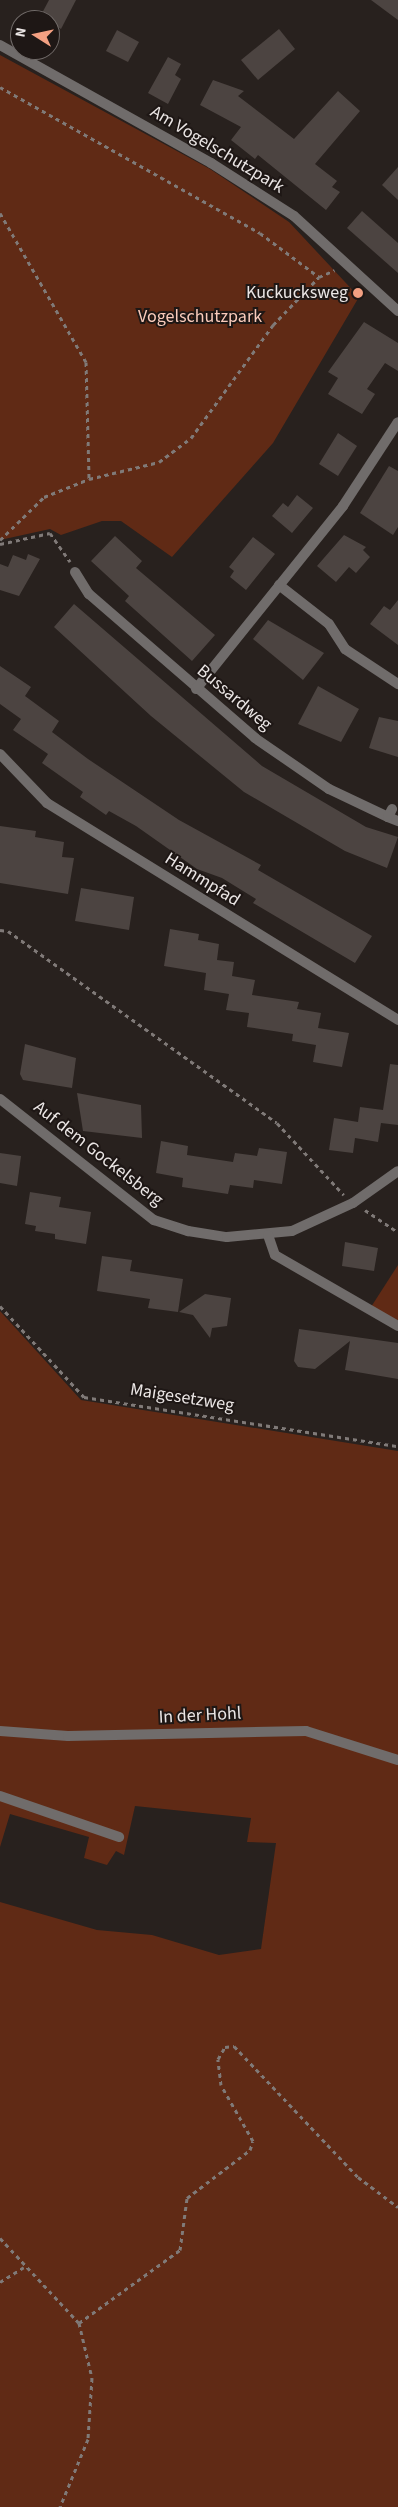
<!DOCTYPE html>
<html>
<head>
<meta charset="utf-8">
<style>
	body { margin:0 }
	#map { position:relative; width:398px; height:2507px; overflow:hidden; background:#28211e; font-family:"Source Sans 3",sans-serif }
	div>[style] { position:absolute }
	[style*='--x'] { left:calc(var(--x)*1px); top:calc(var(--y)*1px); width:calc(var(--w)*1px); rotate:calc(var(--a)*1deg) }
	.green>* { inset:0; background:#602a15 }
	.building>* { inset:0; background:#4c4441 }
	.path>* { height:3px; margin-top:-1.5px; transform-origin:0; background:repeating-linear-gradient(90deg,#807a78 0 4px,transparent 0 8px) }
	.service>* { height:10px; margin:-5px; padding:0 5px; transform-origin:5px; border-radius:5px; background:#706c6b }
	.minor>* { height:10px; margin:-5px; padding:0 5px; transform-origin:5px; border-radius:5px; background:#706c6b }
	.tertiary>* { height:10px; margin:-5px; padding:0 5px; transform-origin:5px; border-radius:5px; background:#706c6b }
	.dots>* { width:14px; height:14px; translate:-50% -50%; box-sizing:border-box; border:2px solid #1e1715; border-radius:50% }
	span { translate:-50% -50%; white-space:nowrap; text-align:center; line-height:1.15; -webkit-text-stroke:4px #1e1715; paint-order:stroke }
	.street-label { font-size:18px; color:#ebe6e5 }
	.poi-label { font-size:18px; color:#ebe6e5 }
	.right { translate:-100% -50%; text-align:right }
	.park-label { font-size:18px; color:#facbbb }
	.north { position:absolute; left:10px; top:10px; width:50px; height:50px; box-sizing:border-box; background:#1e1715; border:1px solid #706a68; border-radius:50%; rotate:280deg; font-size:14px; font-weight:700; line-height:20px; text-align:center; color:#ebe6e5 }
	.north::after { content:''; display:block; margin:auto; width:18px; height:22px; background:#f3a082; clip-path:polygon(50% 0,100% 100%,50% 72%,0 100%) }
</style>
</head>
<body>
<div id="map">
	<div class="green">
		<div style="clip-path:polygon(0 55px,210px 169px,289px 222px,359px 297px,273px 443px,172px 557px,121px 521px,102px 521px,61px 535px,50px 529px,0 540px)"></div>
		<div style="clip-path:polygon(398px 1265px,398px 1321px,371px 1307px)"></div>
		<div style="clip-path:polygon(0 1311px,81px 1400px,398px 1451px,398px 2507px,0 2507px,0 1902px,97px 1930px,152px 1935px,219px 1955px,261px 1949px,276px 1843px,247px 1842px,251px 1818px,135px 1806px,124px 1855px,116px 1851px,107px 1865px,84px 1858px,89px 1837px,10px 1814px,0 1847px)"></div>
	</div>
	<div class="building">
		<div style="clip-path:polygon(49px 0,76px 0,61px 29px,40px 17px)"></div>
		<div style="clip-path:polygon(371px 0,398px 0,398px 20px)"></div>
		<div style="clip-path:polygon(279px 29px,295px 49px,258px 80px,241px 60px)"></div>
		<div style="clip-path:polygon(117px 30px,139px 42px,128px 62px,106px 51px)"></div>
		<div style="clip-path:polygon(168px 57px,181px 64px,175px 75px,181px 79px,168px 104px,148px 93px)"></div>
		<div style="clip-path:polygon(213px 80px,244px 91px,238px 96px,294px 139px,338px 91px,360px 111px,315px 164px,337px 181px,332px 187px,340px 192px,326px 210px,258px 155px,255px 159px,231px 140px,241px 127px,200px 105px)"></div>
		<div style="clip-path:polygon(398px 167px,398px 200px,382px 185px)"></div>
		<div style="clip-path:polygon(362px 211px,398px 243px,398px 273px,347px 228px)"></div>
		<div style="clip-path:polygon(364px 322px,398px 343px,398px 371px,385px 363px,367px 389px,375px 394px,362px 414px,328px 394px,338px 378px,328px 372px)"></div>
		<div style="clip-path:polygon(338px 433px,357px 446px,338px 476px,319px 464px)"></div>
		<div style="clip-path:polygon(389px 466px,398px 471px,398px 527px,393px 535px,360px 513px)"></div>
		<div style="clip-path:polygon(297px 495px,313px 508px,292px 533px,272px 516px,283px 503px,288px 507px)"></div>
		<div style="clip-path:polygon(344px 535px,366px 547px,363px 550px,370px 557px,356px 573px,349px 567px,336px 582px,317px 566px)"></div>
		<div style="clip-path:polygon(115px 536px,142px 561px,136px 568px,215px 635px,192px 661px,125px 601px,129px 596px,91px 561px)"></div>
		<div style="clip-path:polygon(253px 537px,275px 554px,246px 590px,230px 577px,234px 571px,229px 567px)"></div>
		<div style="clip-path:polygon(28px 554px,40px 559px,19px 596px,0 590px,0 564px,8px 567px,13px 555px,26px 560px)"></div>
		<div style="clip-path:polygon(398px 600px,398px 645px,370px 624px,384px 606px,390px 610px)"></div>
		<div style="clip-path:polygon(74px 604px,262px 766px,366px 827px,398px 837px,387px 868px,345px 851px,244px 792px,151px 716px,54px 627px)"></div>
		<div style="clip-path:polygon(268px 620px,324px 653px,303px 680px,253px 639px)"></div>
		<div style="clip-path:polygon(0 666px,31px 687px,25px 696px,59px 721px,52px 732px,88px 759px,179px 820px,261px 865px,258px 870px,372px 936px,355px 963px,253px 903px,256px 899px,222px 878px,197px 869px,136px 826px,109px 811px,106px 815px,80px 797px,83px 792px,42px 763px,48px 754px,13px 730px,21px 719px,0 704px)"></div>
		<div style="clip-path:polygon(318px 686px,359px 709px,341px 742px,298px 724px)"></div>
		<div style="clip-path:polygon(379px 717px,398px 721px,398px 757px,369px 748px)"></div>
		<div style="clip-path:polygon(0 826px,36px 831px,35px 837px,64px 842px,62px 857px,74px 858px,68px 894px,0 883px)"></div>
		<div style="clip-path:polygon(81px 888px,134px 897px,129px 930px,75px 921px)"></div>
		<div style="clip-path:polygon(170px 929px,199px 934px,198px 940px,219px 944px,217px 960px,234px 962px,232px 976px,255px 980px,252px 995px,299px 1002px,297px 1009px,321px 1013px,318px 1028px,349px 1033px,342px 1067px,313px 1062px,316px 1045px,292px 1041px,293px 1034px,247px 1027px,249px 1013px,226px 1010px,229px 994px,204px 990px,206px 973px,164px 966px)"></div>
		<div style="clip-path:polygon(25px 1044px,76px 1058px,72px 1088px,23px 1080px,20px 1074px)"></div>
		<div style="clip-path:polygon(390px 1064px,398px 1065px,398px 1125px,381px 1123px,378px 1142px,355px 1138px,353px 1153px,329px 1150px,334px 1118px,358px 1122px,360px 1107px,383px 1110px)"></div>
		<div style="clip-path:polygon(77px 1093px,141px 1105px,142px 1138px,83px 1131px)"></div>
		<div style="clip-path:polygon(161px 1141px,188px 1146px,187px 1155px,233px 1162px,235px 1153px,257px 1156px,259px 1148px,287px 1152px,282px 1184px,254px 1180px,253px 1188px,230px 1185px,228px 1194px,182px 1187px,183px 1178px,156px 1173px)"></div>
		<div style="clip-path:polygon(0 1153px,21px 1156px,17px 1186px,0 1183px)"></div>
		<div style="clip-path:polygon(30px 1192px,61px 1197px,59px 1207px,91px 1212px,86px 1244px,55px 1239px,55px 1234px,35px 1231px,36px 1226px,25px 1224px)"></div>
		<div style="clip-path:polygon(345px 1242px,378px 1248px,374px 1271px,342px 1266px)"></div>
		<div style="clip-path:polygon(102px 1256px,132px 1260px,130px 1271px,183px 1279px,178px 1312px,148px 1308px,150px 1299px,97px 1291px)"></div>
		<div style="clip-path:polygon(205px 1294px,231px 1298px,227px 1326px,212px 1328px,210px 1338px,193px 1315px,179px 1312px)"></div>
		<div style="clip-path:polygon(299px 1329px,398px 1343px,398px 1379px,345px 1370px,350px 1341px,315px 1369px,298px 1367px,294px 1361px)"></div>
	</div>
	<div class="path">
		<div style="--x:0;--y:87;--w:298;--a:29.3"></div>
		<div style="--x:260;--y:233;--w:74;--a:36.7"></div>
		<div style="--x:0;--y:213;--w:172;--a:60"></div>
		<div style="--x:86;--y:362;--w:117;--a:88.5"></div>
		<div style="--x:0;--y:540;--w:62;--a:-44.3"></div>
		<div style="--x:44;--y:497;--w:48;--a:-21.8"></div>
		<div style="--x:89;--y:479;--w:72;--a:-13.7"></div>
		<div style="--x:159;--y:462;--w:40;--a:-37"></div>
		<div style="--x:191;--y:438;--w:140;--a:-54"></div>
		<div style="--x:273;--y:325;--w:66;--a:-46.2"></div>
		<div style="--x:319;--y:277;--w:17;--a:-24"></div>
		<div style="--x:0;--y:544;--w:51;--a:-12.4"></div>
		<div style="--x:50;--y:533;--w:35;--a:55"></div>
		<div style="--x:0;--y:930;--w:8;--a:7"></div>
		<div style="--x:8;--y:931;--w:330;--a:35.5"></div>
		<div style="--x:277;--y:1123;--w:98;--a:47.1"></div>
		<div style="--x:365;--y:1210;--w:40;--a:34"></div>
		<div style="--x:0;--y:1306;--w:124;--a:47.3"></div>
		<div style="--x:84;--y:1397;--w:318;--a:8.9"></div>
		<div style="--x:0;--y:2238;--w:116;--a:47.1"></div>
		<div style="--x:79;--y:2323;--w:57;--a:76.7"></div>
		<div style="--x:92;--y:2378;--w:61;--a:93.8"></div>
		<div style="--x:88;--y:2439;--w:74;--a:112.4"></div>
		<div style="--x:0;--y:2282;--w:28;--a:-32"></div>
		<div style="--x:79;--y:2323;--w:125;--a:-35.9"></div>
		<div style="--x:180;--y:2250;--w:52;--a:-82.3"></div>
		<div style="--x:187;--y:2198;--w:79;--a:-37.3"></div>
		<div style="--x:250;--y:2150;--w:9;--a:-72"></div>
		<div style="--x:253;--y:2141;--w:64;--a:-119.7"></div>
		<div style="--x:221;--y:2085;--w:26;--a:-97"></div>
		<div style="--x:218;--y:2059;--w:14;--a:-60"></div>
		<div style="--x:225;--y:2047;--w:9;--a:-6"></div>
		<div style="--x:234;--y:2046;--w:180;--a:46.6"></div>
		<div style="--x:358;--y:2177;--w:50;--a:36.9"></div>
	</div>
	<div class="service">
		<div style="--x:388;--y:817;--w:11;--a:22"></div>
		<div style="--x:0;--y:1796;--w:126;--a:19"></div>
	</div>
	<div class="minor">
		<div style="--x:0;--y:45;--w:242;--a:29.2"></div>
		<div style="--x:211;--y:163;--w:98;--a:32.6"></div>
		<div style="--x:294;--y:216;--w:141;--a:42.4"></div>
		<div style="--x:75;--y:572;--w:26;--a:58"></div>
		<div style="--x:89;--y:594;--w:220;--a:40.9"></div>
		<div style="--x:255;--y:738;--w:90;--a:34.6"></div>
		<div style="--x:329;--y:789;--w:65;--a:25.4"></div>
		<div style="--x:388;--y:817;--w:9;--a:-63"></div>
		<div style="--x:279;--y:585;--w:63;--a:38"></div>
		<div style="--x:329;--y:624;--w:30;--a:57"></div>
		<div style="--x:345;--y:649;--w:64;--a:33.4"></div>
		<div style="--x:196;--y:689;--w:235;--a:-51.2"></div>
		<div style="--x:343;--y:506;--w:100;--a:-56.8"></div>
		<div style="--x:0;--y:754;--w:68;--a:46.2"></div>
		<div style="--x:47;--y:803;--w:413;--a:31.7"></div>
		<div style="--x:0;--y:1099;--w:196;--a:38.2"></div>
		<div style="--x:154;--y:1220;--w:36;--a:18"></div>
		<div style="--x:188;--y:1231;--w:39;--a:9"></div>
		<div style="--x:227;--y:1237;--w:65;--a:-5.3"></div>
		<div style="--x:292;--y:1231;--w:67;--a:-24.7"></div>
		<div style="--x:353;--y:1203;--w:55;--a:-35.4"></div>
		<div style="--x:268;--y:1235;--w:21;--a:71"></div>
		<div style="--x:275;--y:1255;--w:142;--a:30"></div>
	</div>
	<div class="tertiary">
		<div style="--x:0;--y:1731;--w:68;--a:4.2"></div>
		<div style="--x:68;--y:1736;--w:238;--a:-1.2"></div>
		<div style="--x:306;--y:1731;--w:96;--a:17.5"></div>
	</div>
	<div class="dots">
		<div style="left:358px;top:293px;background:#f3a082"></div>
	</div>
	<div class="street-label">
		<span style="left:217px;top:150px;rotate:31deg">Am Vogelschutzpark</span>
		<span style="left:234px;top:698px;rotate:40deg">Bussardweg</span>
		<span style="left:202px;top:880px;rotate:32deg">Hammpfad</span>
		<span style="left:98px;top:1154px;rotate:38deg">Auf dem Gockelsberg</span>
		<span style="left:182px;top:1398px;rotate:9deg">Maigesetzweg</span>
		<span style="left:200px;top:1716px;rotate:-3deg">In der Hohl</span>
	</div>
	<div class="poi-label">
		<span class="right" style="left:348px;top:293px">Kuckucksweg</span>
	</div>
	<div class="park-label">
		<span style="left:200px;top:317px">Vogelschutzpark</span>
	</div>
	<div class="north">N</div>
</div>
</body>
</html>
